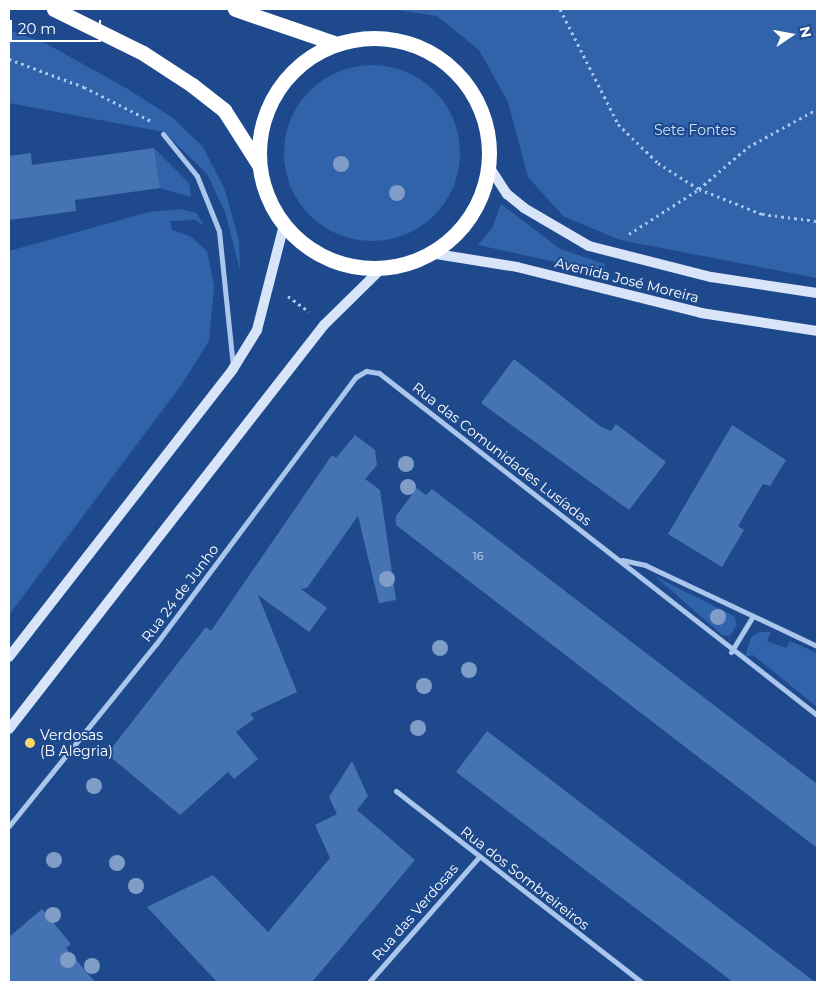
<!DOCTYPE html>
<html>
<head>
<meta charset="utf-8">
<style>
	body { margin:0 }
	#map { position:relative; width:826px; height:991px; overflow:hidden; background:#1e4a8d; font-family:Montserrat,sans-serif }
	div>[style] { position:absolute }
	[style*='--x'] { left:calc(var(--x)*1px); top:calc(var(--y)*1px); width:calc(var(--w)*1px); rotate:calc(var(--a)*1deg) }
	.green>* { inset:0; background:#3163aa }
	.round { border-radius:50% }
	.building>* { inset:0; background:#4673b4 }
	.path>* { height:3px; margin-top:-1.5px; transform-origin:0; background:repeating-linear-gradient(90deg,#abc6ec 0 2.5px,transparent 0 6.5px) }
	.street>* { height:5px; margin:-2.5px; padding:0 2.5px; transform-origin:2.5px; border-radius:2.5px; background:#abc6ec }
	.secondary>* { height:10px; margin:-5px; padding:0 5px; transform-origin:5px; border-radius:5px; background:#d8e5f9 }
	.highway>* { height:15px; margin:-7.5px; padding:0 7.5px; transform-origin:7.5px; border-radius:7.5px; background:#fff }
	.highway>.ring { margin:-7.5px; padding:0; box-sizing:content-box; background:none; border:15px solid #fff; border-radius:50% }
	.trees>* { width:16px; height:16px; margin:-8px; border-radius:50%; background:#809dc8 }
	.dots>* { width:14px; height:14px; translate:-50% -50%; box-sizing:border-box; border:2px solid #1e4a8d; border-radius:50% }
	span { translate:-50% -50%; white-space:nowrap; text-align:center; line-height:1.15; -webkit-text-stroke:4px #1e4a8d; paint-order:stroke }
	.number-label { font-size:11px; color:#d1dcec }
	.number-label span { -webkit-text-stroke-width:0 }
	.park-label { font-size:14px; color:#d1e1f9 }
	.street-label { font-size:14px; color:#fff }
	.poi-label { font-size:14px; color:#fff }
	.left { translate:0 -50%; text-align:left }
	.frame { position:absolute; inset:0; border:10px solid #fff; pointer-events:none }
	.north { position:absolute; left:766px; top:10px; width:50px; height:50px; -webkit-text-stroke:4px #1e4a8d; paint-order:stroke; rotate:78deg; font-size:14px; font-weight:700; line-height:20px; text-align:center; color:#fff }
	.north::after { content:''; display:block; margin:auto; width:18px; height:22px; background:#fff; clip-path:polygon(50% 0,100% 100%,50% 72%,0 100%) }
	.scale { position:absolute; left:10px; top:20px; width:91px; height:22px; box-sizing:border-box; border:2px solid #fff; border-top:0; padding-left:6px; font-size:15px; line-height:18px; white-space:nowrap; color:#fff; -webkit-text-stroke:4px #1e4a8d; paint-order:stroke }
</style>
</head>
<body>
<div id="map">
	<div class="green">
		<div style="clip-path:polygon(299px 9px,817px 9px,817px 278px,620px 240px,563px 216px,528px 177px,508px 102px,479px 50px,437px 16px,390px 9px)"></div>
		<div style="clip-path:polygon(9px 30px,45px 43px,126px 88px,173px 118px,203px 147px,225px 190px,239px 241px,240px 270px,225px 212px,207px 174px,164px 132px,9px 103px)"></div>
		<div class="round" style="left:284px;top:65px;width:176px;height:176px"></div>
		<div style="clip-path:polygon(154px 148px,189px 183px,191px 197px,160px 188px)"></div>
		<div style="clip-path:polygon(501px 204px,560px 249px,605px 264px,605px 273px,478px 245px,492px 228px)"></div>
		<div style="clip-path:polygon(180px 209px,196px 213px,205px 226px,195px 220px,170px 221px,172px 230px,190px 236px,207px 251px,214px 286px,209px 341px,182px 384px,9px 615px,9px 251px,149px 212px)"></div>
		<div style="clip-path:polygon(656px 577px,734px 616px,737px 624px,730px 636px,722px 635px)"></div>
		<div style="clip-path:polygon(760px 632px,771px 632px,767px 641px,786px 648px,790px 641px,817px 653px,817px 707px,753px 655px,745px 657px,751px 637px)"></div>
	</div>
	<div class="building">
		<div style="clip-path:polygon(154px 148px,160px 188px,75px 200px,76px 211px,9px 220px,9px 156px,31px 153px,32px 165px)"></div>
		<div style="clip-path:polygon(514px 359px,601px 427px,611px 431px,616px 424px,666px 462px,629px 510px,481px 403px)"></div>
		<div style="clip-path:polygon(732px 425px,786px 460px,770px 486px,763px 484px,738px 526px,744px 530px,722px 567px,668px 534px)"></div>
		<div style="clip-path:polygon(355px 435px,375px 450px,377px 465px,365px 479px,380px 490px,396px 600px,379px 603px,358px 516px,307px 588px,301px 589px,327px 608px,309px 632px,258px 595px,297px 692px,250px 714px,254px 719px,236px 732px,258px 759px,234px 779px,228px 772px,180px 815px,107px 754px,206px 627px,211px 631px,332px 455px,336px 458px)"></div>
		<div style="clip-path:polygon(417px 488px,426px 495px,432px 489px,817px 784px,817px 848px,396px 525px,396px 516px)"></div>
		<div style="clip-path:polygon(487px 731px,815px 982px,733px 982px,456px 772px)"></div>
		<div style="clip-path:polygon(352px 761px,368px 796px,357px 810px,415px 860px,312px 982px,217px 982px,147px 907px,213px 875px,268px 932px,330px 858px,315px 825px,337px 814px,329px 797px)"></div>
		<div style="clip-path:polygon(42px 909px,71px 944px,66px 948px,95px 982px,9px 982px,9px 937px)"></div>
	</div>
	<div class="path">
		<div style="--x:560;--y:9;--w:129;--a:63.2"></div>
		<div style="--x:618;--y:124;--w:56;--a:44.3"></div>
		<div style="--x:658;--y:163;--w:49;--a:32.4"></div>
		<div style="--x:699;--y:189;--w:65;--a:-40.6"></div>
		<div style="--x:748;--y:147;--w:79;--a:-28.8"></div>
		<div style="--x:9;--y:59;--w:80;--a:20.5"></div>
		<div style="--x:84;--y:87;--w:75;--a:26.9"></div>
		<div style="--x:629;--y:234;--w:83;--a:-32.7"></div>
		<div style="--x:699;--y:189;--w:68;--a:21.6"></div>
		<div style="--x:762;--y:214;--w:55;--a:7.3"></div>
		<div style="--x:288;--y:296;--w:26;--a:37"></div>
	</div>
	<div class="street">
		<div style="--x:163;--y:134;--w:54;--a:51"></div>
		<div style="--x:197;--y:176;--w:59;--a:68.2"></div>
		<div style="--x:219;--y:231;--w:136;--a:84.1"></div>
		<div style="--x:622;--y:560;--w:24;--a:12"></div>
		<div style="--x:645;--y:565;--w:190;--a:25.2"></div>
		<div style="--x:731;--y:652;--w:42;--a:-58.6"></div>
		<div style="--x:396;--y:791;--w:311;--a:37.9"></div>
		<div style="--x:9;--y:826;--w:234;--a:-51.1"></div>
		<div style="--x:156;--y:644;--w:334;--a:-53.2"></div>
		<div style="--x:356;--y:377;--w:12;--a:-31"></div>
		<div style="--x:366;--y:371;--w:13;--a:9"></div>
		<div style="--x:379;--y:373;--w:556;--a:37.98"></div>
		<div style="--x:369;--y:982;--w:165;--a:-48.7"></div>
	</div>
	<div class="secondary">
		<div style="--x:488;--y:165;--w:35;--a:57"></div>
		<div style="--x:507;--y:194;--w:22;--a:39"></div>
		<div style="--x:524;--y:208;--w:75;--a:30.3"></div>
		<div style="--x:589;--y:246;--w:126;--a:14.3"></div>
		<div style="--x:711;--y:277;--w:107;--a:8.6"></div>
		<div style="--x:430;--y:253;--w:88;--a:9.1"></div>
		<div style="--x:517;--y:267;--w:190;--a:14"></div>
		<div style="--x:701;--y:313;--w:117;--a:8.8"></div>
		<div style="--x:9;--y:657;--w:365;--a:-52.1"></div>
		<div style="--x:233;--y:369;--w:46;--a:-58.4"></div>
		<div style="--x:257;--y:330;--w:108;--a:-75.6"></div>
		<div style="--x:9;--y:729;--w:512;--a:-52.06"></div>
		<div style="--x:324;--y:325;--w:81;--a:-44.5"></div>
	</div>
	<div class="highway">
		<div style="--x:54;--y:9;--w:99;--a:26.3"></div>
		<div style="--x:143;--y:53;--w:59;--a:33.1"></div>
		<div style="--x:192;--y:85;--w:41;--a:38"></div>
		<div style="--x:224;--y:110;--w:65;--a:57.5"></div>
		<div style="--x:235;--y:9;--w:108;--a:18.9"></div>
		<div class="ring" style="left:259px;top:38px;width:215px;height:215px"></div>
	</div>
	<div class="trees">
		<div style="left:341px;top:164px"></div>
		<div style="left:397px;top:193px"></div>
		<div style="left:406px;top:464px"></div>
		<div style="left:408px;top:487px"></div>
		<div style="left:387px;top:579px"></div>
		<div style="left:718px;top:617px"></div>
		<div style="left:440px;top:648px"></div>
		<div style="left:469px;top:670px"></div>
		<div style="left:424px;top:686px"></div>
		<div style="left:418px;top:728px"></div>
		<div style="left:94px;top:786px"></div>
		<div style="left:54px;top:860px"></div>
		<div style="left:117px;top:863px"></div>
		<div style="left:136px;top:886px"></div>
		<div style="left:53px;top:915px"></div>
		<div style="left:68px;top:960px"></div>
		<div style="left:92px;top:966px"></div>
	</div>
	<div class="dots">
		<div style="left:30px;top:743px;background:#fbd76b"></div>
	</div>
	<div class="number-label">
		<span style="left:478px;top:556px">16</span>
	</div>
	<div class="park-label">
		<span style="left:695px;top:130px">Sete Fontes</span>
	</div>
	<div class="street-label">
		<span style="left:627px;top:280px;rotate:14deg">Avenida José Moreira</span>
		<span style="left:502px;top:454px;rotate:38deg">Rua das Comunidades Lusíadas</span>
		<span style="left:180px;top:593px;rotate:-53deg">Rua 24 de Junho</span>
		<span style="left:525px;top:878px;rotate:38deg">Rua dos Sombreireiros</span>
		<span style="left:415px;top:912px;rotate:-49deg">Rua das Verdosas</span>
	</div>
	<div class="poi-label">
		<span class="left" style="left:40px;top:743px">Verdosas<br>(B Alegria)</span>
	</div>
	<div class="frame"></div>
	<div class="north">N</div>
	<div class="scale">20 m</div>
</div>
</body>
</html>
